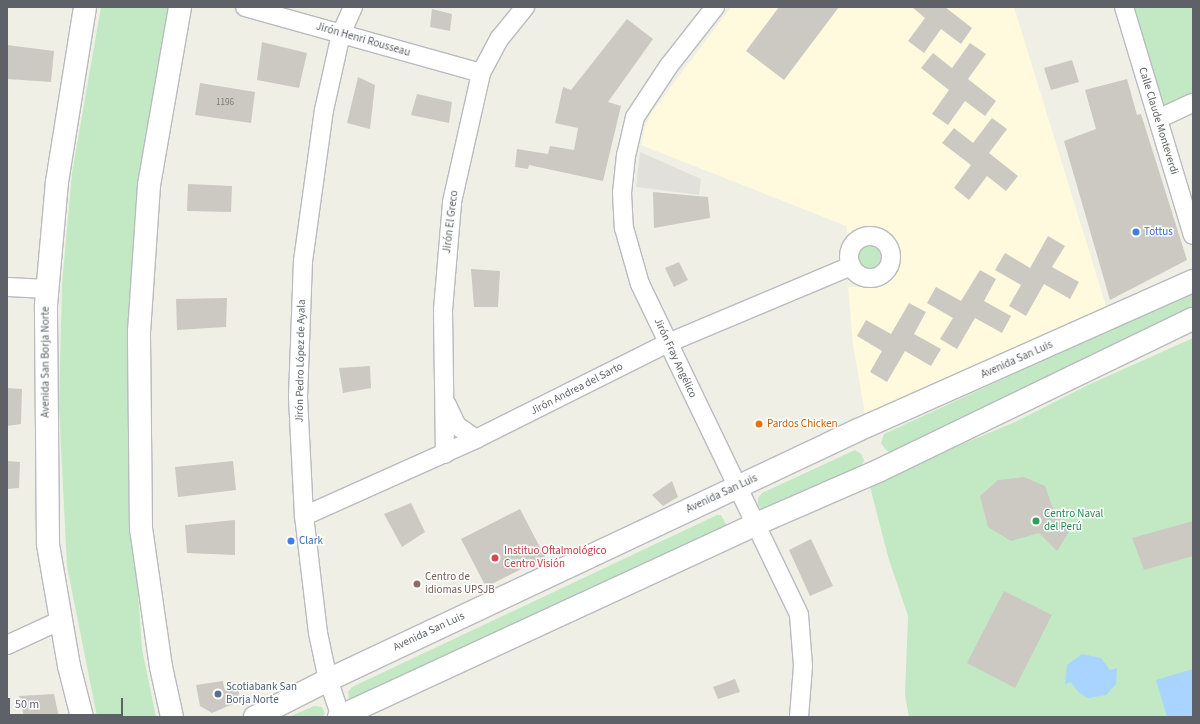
<!DOCTYPE html>
<html>
<head>
<meta charset="utf-8">
<style>
	body { margin:0 }
	#map { position:relative; width:1200px; height:724px; overflow:hidden; background:#f0efe6; font-family:"Source Sans 3",sans-serif }
	div>[style] { position:absolute }
	[style*='--x'] { left:calc(var(--x)*1px); top:calc(var(--y)*1px); width:calc(var(--w)*1px); rotate:calc(var(--a)*1deg) }
	.commercial>* { inset:0; background:#fff9dd }
	.industrial>* { inset:0; background:#e2e0da }
	.green>* { inset:0; background:#c2e9c4 }
	.round { border-radius:50% }
	.water>* { inset:0; background:#a8d4ff }
	.building>* { inset:0; background:#ccc9c3 }
	.roads { filter:drop-shadow(1px 0 #b8bbc0) drop-shadow(-1px 0 #b8bbc0) drop-shadow(0 1px #b8bbc0) drop-shadow(0 -1px #b8bbc0) }
	.street>* { height:18px; margin:-9px; padding:0 9px; transform-origin:9px; border-radius:9px; background:#fff }
	.street>.ring { margin:-9px; padding:0; box-sizing:content-box; background:none; border:18px solid #fff; border-radius:50% }
	.secondary>* { height:22px; margin:-11px; padding:0 11px; transform-origin:11px; border-radius:11px; background:#fff }
	.dots>* { width:11px; height:11px; translate:-50% -50%; box-sizing:border-box; border:2px solid #fff; border-radius:50% }
	span { translate:-50% -50%; white-space:nowrap; text-align:center; line-height:1.15; -webkit-text-stroke:3px #fff; paint-order:stroke }
	.number-label { font-size:9px; color:#7a7b7e }
	.number-label span { -webkit-text-stroke-width:0 }
	.street-label { font-size:11px; color:#5e6167 }
	.shop-label { font-size:11px; color:#366cbe }
	.left { translate:0 -50%; text-align:left }
	.food-label { font-size:11px; color:#c56008 }
	.leisure-label { font-size:11px; color:#27864d }
	.health-label { font-size:11px; color:#be3a42 }
	.education-label { font-size:11px; color:#785e54 }
	.service-label { font-size:11px; color:#4e5e75 }
	.frame { position:absolute; inset:0; border:8px solid #5e6167; pointer-events:none }
	.scale { position:absolute; left:8px; top:698px; width:115px; height:18px; box-sizing:border-box; border:2px solid #5e6167; border-top:0; padding-left:5px; font-size:12px; line-height:14px; white-space:nowrap; color:#5e6167; -webkit-text-stroke:3px #fff; paint-order:stroke }
</style>
</head>
<body>
<div id="map">
	<div class="commercial">
		<div style="clip-path:polygon(731px 7px,1014px 7px,1106px 306px,866px 419px,853px 345px,848px 287px,873px 287px,894px 276px,899px 263px,894px 239px,884px 232px,871px 229px,848px 235px,846px 226px,641px 145px,645px 127px,652px 112px)"></div>
	</div>
	<div class="industrial">
		<div style="clip-path:polygon(640px 152px,701px 179px,699px 195px,636px 187px)"></div>
	</div>
	<div class="green">
		<div style="clip-path:polygon(101px 7px,173px 7px,132px 306px,128px 448px,142px 649px,156px 717px,97px 717px,67px 566px,59px 408px,62px 284px,72px 173px)"></div>
		<div style="clip-path:polygon(1132px 7px,1193px 7px,1193px 95px,1165px 108px)"></div>
		<div class="round" style="left:859px;top:246px;width:22px;height:22px"></div>
		<div style="clip-path:polygon(1193px 291px,1193px 313px,894px 454px,886px 450px,881px 443px,884px 434px)"></div>
		<div style="clip-path:polygon(1193px 338px,1193px 717px,909px 717px,905px 695px,908px 616px,889px 560px,869px 483px,1015px 422px,1088px 385px)"></div>
		<div style="clip-path:polygon(855px 450px,861px 454px,864px 460px,860px 470px,763px 510px,758px 506px,758px 498px,762px 493px)"></div>
		<div style="clip-path:polygon(717px 515px,721px 515px,727px 526px,356px 703px,349px 699px,348px 692px,352px 687px)"></div>
		<div style="clip-path:polygon(314px 706px,322px 707px,325px 714px,322px 717px,289px 717px)"></div>
	</div>
	<div class="water">
		<div style="clip-path:polygon(1082px 654px,1101px 658px,1110px 670px,1117px 668px,1116px 684px,1106px 695px,1088px 698px,1078px 692px,1071px 682px,1065px 684px,1067px 665px)"></div>
		<div style="clip-path:polygon(1193px 669px,1193px 717px,1167px 717px,1156px 680px)"></div>
	</div>
	<div class="building">
		<div style="clip-path:polygon(779px 7px,839px 7px,784px 80px,746px 51px)"></div>
		<div style="clip-path:polygon(912px 7px,945px 7px,972px 28px,961px 44px,941px 29px,924px 53px,908px 41px,925px 18px)"></div>
		<div style="clip-path:polygon(432px 9px,452px 14px,450px 31px,430px 27px)"></div>
		<div style="clip-path:polygon(627px 19px,653px 39px,608px 102px,621px 106px,603px 181px,529px 165px,528px 169px,515px 167px,517px 149px,548px 154px,550px 146px,574px 150px,578px 128px,555px 123px,563px 87px,571px 90px)"></div>
		<div style="clip-path:polygon(262px 42px,307px 53px,299px 88px,257px 80px)"></div>
		<div style="clip-path:polygon(970px 43px,986px 54px,968px 79px,996px 101px,985px 116px,965px 101px,948px 125px,932px 114px,949px 90px,921px 68px,933px 53px,952px 68px)"></div>
		<div style="clip-path:polygon(7px 45px,54px 51px,51px 82px,7px 79px)"></div>
		<div style="clip-path:polygon(1072px 60px,1079px 82px,1051px 90px,1044px 68px)"></div>
		<div style="clip-path:polygon(358px 77px,375px 85px,370px 129px,347px 123px)"></div>
		<div style="clip-path:polygon(1127px 79px,1137px 115px,1141px 114px,1187px 260px,1110px 300px,1064px 141px,1096px 129px,1085px 90px)"></div>
		<div style="clip-path:polygon(200px 83px,255px 92px,251px 123px,195px 115px)"></div>
		<div style="clip-path:polygon(417px 94px,452px 102px,449px 123px,411px 115px)"></div>
		<div style="clip-path:polygon(992px 118px,1007px 129px,989px 153px,1018px 176px,1006px 191px,987px 176px,969px 200px,954px 188px,971px 165px,942px 143px,954px 128px,973px 143px)"></div>
		<div style="clip-path:polygon(188px 184px,232px 186px,231px 212px,187px 211px)"></div>
		<div style="clip-path:polygon(653px 192px,708px 197px,710px 218px,654px 228px)"></div>
		<div style="clip-path:polygon(1048px 236px,1065px 246px,1052px 267px,1079px 282px,1070px 299px,1044px 284px,1026px 316px,1009px 306px,1021px 285px,995px 270px,1005px 253px,1030px 268px)"></div>
		<div style="clip-path:polygon(679px 262px,688px 280px,674px 287px,665px 268px)"></div>
		<div style="clip-path:polygon(471px 269px,500px 271px,498px 307px,474px 307px)"></div>
		<div style="clip-path:polygon(980px 270px,996px 279px,984px 301px,1011px 316px,1002px 333px,975px 318px,957px 349px,940px 339px,953px 318px,927px 303px,936px 287px,961px 301px)"></div>
		<div style="clip-path:polygon(227px 298px,226px 327px,177px 330px,176px 299px)"></div>
		<div style="clip-path:polygon(909px 303px,926px 312px,914px 334px,941px 349px,931px 366px,905px 351px,887px 382px,870px 372px,882px 351px,857px 336px,866px 320px,891px 334px)"></div>
		<div style="clip-path:polygon(370px 366px,371px 388px,343px 393px,339px 368px)"></div>
		<div style="clip-path:polygon(7px 388px,22px 389px,21px 424px,7px 426px)"></div>
		<div style="clip-path:polygon(7px 461px,20px 462px,19px 488px,7px 489px)"></div>
		<div style="clip-path:polygon(233px 461px,236px 490px,178px 497px,175px 467px)"></div>
		<div style="clip-path:polygon(1024px 477px,1045px 486px,1056px 517px,1072px 527px,1057px 551px,1039px 533px,1011px 541px,988px 527px,980px 496px,998px 480px)"></div>
		<div style="clip-path:polygon(672px 481px,678px 497px,663px 506px,652px 495px)"></div>
		<div style="clip-path:polygon(411px 503px,425px 532px,402px 547px,384px 514px)"></div>
		<div style="clip-path:polygon(520px 509px,545px 557px,486px 587px,461px 539px)"></div>
		<div style="clip-path:polygon(235px 520px,235px 555px,187px 553px,185px 525px)"></div>
		<div style="clip-path:polygon(1193px 521px,1193px 556px,1144px 570px,1132px 538px)"></div>
		<div style="clip-path:polygon(811px 539px,833px 586px,810px 596px,789px 550px)"></div>
		<div style="clip-path:polygon(1004px 591px,1052px 615px,1015px 688px,967px 663px)"></div>
		<div style="clip-path:polygon(735px 679px,740px 692px,718px 699px,713px 687px)"></div>
		<div style="clip-path:polygon(223px 681px,224px 688px,238px 685px,240px 701px,212px 713px,200px 706px,196px 685px)"></div>
		<div style="clip-path:polygon(54px 694px,59px 717px,24px 717px,19px 696px)"></div>
	</div>
	<div class="roads">
		<div class="street">
			<div style="--x:245;--y:7;--w:245;--a:15.6"></div>
			<div style="--x:715;--y:7;--w:76;--a:128.1"></div>
			<div style="--x:668;--y:67;--w:60;--a:123.4"></div>
			<div style="--x:635;--y:117;--w:39;--a:103"></div>
			<div style="--x:626;--y:155;--w:38;--a:96"></div>
			<div style="--x:622;--y:193;--w:35;--a:87"></div>
			<div style="--x:624;--y:228;--w:58;--a:74.1"></div>
			<div style="--x:640;--y:284;--w:367;--a:64.3"></div>
			<div style="--x:799;--y:615;--w:51;--a:85.5"></div>
			<div style="--x:803;--y:666;--w:51;--a:94.5"></div>
			<div style="--x:1124;--y:7;--w:238;--a:73.2"></div>
			<div style="--x:1158;--y:119;--w:38;--a:-25"></div>
			<div class="ring" style="left:849px;top:236px;width:24px;height:24px"></div>
			<div style="--x:7;--y:287;--w:40;--a:2.9"></div>
			<div style="--x:447;--y:405;--w:23;--a:65"></div>
			<div style="--x:457;--y:426;--w:23;--a:34"></div>
			<div style="--x:445;--y:454;--w:144;--a:-90.8"></div>
			<div style="--x:443;--y:310;--w:108;--a:-85.2"></div>
			<div style="--x:452;--y:202;--w:132;--a:-77.3"></div>
			<div style="--x:481;--y:73;--w:40;--a:-62"></div>
			<div style="--x:500;--y:38;--w:40;--a:-51"></div>
			<div style="--x:304;--y:516;--w:188;--a:-24.1"></div>
			<div style="--x:476;--y:439;--w:215;--a:-26.6"></div>
			<div style="--x:668;--y:343;--w:199;--a:-22.8"></div>
			<div style="--x:7;--y:645;--w:60;--a:-24.8"></div>
			<div style="--x:341;--y:717;--w:39;--a:-109"></div>
			<div style="--x:328;--y:680;--w:48;--a:-102"></div>
			<div style="--x:318;--y:633;--w:118;--a:-96.8"></div>
			<div style="--x:304;--y:516;--w:119;--a:-92.9"></div>
			<div style="--x:298;--y:397;--w:136;--a:-87.9"></div>
			<div style="--x:303;--y:261;--w:152;--a:-82.1"></div>
			<div style="--x:324;--y:110;--w:78;--a:-77.4"></div>
			<div style="--x:341;--y:34;--w:30;--a:-66"></div>
		</div>
		<div class="secondary">
			<div style="--x:82;--y:717;--w:53;--a:-104.3"></div>
			<div style="--x:69;--y:666;--w:124;--a:-99.8"></div>
			<div style="--x:48;--y:544;--w:239;--a:-90.5"></div>
			<div style="--x:46;--y:305;--w:123;--a:-84.9"></div>
			<div style="--x:57;--y:182;--w:177;--a:-80.9"></div>
			<div style="--x:172;--y:717;--w:51;--a:-102.4"></div>
			<div style="--x:161;--y:667;--w:139;--a:-98.2"></div>
			<div style="--x:141;--y:529;--w:197;--a:-90.6"></div>
			<div style="--x:139;--y:332;--w:147;--a:-86.1"></div>
			<div style="--x:149;--y:185;--w:181;--a:-80.1"></div>
			<div style="--x:255;--y:717;--w:82;--a:-26.9"></div>
			<div style="--x:328;--y:680;--w:586;--a:-25.25"></div>
			<div style="--x:858;--y:430;--w:367;--a:-24"></div>
			<div style="--x:339;--y:717;--w:457;--a:-24.8"></div>
			<div style="--x:754;--y:525;--w:135;--a:-23.5"></div>
			<div style="--x:878;--y:471;--w:350;--a:-25.8"></div>
		</div>
	</div>
	<div class="dots">
		<div style="left:1136px;top:232px;background:#3f7fe0"></div>
		<div style="left:759px;top:424px;background:#e8710a"></div>
		<div style="left:1036px;top:521px;background:#2e9e5b"></div>
		<div style="left:291px;top:541px;background:#3f7fe0"></div>
		<div style="left:495px;top:558px;background:#e0444e"></div>
		<div style="left:417px;top:584px;background:#8d6e63"></div>
		<div style="left:218px;top:694px;background:#5c6f8a"></div>
	</div>
	<div class="number-label">
		<span style="left:225px;top:103px">1196</span>
	</div>
	<div class="street-label">
		<span style="left:363px;top:40px;rotate:16deg">Jirón Henri Rousseau</span>
		<span style="left:1158px;top:121px;rotate:73deg">Calle Claude Monteverdi</span>
		<span style="left:451px;top:222px;rotate:-83deg">Jirón El Greco</span>
		<span style="left:675px;top:358px;rotate:65deg">Jirón Fray Angélico</span>
		<span style="left:1017px;top:360px;rotate:-24deg">Avenida San Luis</span>
		<span style="left:301px;top:361px;rotate:-89deg">Jirón Pedro López de Ayala</span>
		<span style="left:46px;top:362px;rotate:-90deg">Avenida San Borja Norte</span>
		<span style="left:577px;top:389px;rotate:-27deg">Jirón Andrea del Sarto</span>
		<span style="left:722px;top:494px;rotate:-25deg">Avenida San Luis</span>
		<span style="left:429px;top:632px;rotate:-25deg">Avenida San Luis</span>
	</div>
	<div class="shop-label">
		<span class="left" style="left:1144px;top:232px">Tottus</span>
		<span class="left" style="left:299px;top:541px">Clark</span>
	</div>
	<div class="food-label">
		<span class="left" style="left:767px;top:424px">Pardos Chicken</span>
	</div>
	<div class="leisure-label">
		<span class="left" style="left:1044px;top:521px">Centro Naval<br>del Perú</span>
	</div>
	<div class="health-label">
		<span class="left" style="left:504px;top:558px">Instituo Oftalmológico<br>Centro Visión</span>
	</div>
	<div class="education-label">
		<span class="left" style="left:425px;top:584px">Centro de<br>idiomas UPSJB</span>
	</div>
	<div class="service-label">
		<span class="left" style="left:226px;top:694px">Scotiabank San<br>Borja Norte</span>
	</div>
	<div class="frame"></div>
	<div class="scale">50 m</div>
</div>
</body>
</html>
